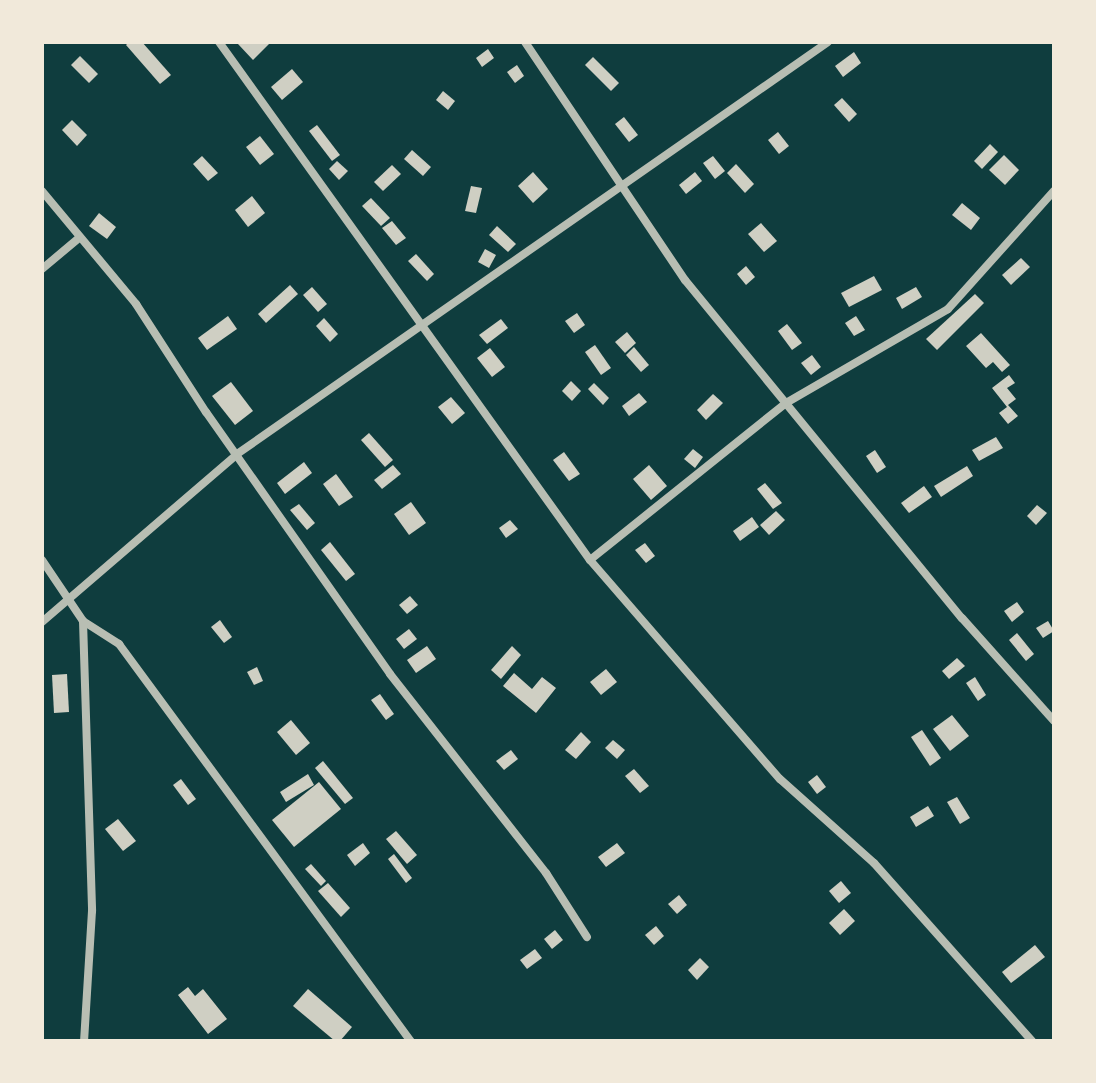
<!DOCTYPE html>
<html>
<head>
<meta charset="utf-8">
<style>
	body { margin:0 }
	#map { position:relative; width:1096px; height:1083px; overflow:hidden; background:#0f3d3e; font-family:"DM Sans",sans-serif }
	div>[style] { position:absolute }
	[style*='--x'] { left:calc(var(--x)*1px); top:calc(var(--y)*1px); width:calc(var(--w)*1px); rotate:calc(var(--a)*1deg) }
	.building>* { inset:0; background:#cfcfc3 }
	.minor>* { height:8px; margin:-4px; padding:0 4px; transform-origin:4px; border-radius:4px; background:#b8beb3 }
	span { translate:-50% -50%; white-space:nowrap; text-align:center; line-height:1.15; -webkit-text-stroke:6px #f1e9da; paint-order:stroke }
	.frame { position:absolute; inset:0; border:44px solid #f1e9da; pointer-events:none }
</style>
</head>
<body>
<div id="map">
	<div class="building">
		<div style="clip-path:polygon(129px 42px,142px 42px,171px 75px,160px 84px,126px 45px)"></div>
		<div style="clip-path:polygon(240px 42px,271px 42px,253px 60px,238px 44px)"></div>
		<div style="clip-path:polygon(488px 49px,494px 58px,482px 67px,476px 58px)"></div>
		<div style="clip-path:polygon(854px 52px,861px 63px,843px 77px,835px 66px)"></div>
		<div style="clip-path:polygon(80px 56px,98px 74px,89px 83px,71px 65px)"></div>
		<div style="clip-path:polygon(593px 57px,619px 83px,611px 91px,585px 65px)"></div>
		<div style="clip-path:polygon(517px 65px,524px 76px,515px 83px,507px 72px)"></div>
		<div style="clip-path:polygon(292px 69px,303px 82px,282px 100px,271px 87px)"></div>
		<div style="clip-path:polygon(443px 91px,455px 101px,448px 110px,436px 100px)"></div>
		<div style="clip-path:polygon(842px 98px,857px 114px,849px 122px,834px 105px)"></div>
		<div style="clip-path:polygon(624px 117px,638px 135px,629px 142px,615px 124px)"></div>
		<div style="clip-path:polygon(72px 120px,87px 135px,77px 146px,62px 130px)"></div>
		<div style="clip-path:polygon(317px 125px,340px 155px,332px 161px,309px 131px)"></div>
		<div style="clip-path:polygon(778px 132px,789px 146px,779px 154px,768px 140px)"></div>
		<div style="clip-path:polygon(260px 136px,274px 154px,260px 165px,246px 147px)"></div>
		<div style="clip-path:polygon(990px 144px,998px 152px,982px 169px,974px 161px)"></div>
		<div style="clip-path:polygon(412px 150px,431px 167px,423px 176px,404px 159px)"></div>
		<div style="clip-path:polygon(1004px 155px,1019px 170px,1005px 185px,989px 170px)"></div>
		<div style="clip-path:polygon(202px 156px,218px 173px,208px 181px,193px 164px)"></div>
		<div style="clip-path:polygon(713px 156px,725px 171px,715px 179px,703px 163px)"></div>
		<div style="clip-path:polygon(337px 161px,348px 171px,339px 180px,329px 169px)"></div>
		<div style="clip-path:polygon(736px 164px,754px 184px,745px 193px,727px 173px)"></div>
		<div style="clip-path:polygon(392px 165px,401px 174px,383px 191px,374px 182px)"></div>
		<div style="clip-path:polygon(533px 172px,548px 189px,533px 203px,518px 186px)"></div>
		<div style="clip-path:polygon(695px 172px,702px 181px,686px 194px,679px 185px)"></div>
		<div style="clip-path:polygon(471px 186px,482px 188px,476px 213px,465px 211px)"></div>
		<div style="clip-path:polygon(252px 196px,265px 213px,248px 227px,235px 210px)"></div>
		<div style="clip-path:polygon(371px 198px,390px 218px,381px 226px,362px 206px)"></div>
		<div style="clip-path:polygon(962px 203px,980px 218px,971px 230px,952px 215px)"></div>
		<div style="clip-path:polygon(99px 213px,116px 227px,107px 239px,89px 226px)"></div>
		<div style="clip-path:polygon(392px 221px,406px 238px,396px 245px,382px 228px)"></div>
		<div style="clip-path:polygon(761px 223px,777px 241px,764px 252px,748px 234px)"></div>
		<div style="clip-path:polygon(497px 226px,516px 244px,508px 252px,489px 235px)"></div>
		<div style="clip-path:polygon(485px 249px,496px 255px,489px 268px,478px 262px)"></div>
		<div style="clip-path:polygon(416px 254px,434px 274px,427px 281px,408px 261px)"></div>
		<div style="clip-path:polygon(1021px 258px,1030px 267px,1011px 285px,1002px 275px)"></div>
		<div style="clip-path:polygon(746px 266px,755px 277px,746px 285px,737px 274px)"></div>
		<div style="clip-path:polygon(874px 276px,882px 290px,849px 307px,841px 293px)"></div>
		<div style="clip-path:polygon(290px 285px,298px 294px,266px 323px,258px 314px)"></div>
		<div style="clip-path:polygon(312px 287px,327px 304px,318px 312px,303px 295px)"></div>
		<div style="clip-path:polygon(916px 287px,922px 297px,902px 309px,896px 298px)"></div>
		<div style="clip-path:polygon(975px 294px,984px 303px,937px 350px,926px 339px)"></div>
		<div style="clip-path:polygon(577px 313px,585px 325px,574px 333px,565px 321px)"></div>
		<div style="clip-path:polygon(228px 316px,237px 329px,207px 350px,198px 338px)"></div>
		<div style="clip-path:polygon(856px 316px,865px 330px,854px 336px,845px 323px)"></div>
		<div style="clip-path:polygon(324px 318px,338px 334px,330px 342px,316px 326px)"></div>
		<div style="clip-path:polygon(501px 319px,508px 328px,487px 344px,479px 335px)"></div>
		<div style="clip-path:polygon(787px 324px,802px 343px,792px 350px,778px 331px)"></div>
		<div style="clip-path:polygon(627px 332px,636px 343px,625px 353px,615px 342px)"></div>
		<div style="clip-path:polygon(981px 333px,1010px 365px,1002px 372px,993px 362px,986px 368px,966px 346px)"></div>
		<div style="clip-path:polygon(595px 345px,611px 368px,601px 375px,585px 352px)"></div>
		<div style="clip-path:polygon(634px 347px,649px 365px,641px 372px,626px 355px)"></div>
		<div style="clip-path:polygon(490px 348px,505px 367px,492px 377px,477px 358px)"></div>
		<div style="clip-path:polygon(812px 355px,821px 367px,811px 375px,801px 363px)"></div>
		<div style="clip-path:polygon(1009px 375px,1015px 383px,1007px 388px,1016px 399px,1008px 405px,1018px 416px,1008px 424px,999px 413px,1007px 407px,992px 388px)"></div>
		<div style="clip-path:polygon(571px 381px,581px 391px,572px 401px,562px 391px)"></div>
		<div style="clip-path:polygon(231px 382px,253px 411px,235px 425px,212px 396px)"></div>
		<div style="clip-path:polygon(594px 383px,609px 398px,603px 405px,588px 389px)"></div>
		<div style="clip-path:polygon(639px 393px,647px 402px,629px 416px,622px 406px)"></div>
		<div style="clip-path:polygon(713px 394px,723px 403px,706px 420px,697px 410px)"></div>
		<div style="clip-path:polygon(451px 397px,465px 413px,452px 424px,438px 407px)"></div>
		<div style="clip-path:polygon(369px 433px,393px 460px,385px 467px,361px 440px)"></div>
		<div style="clip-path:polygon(996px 437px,1003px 448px,979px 461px,972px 450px)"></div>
		<div style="clip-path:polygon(693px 449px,703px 457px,695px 468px,684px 459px)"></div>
		<div style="clip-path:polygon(875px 450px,886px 467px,877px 473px,866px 456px)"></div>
		<div style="clip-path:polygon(564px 452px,580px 474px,569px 481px,553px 460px)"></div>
		<div style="clip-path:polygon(304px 462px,312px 473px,285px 494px,277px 483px)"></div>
		<div style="clip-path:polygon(393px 465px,401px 474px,382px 489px,374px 480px)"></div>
		<div style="clip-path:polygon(649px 465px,667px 486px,651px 500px,633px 479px)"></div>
		<div style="clip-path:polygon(967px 466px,973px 476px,941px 497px,934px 486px)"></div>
		<div style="clip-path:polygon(336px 474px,353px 497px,339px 506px,323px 484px)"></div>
		<div style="clip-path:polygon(765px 483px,782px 503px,773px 509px,757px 489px)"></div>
		<div style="clip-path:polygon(924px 486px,932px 497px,909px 513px,901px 503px)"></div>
		<div style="clip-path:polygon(411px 502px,426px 523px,409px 535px,394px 514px)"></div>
		<div style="clip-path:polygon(299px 504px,315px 523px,307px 530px,290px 510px)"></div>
		<div style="clip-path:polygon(1037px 505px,1047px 513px,1036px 525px,1027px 516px)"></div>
		<div style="clip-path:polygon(776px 511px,785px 520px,769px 535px,760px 525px)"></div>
		<div style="clip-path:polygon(752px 517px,759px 527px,740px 541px,733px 531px)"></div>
		<div style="clip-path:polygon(510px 520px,518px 529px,506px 538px,499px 528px)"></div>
		<div style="clip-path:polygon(330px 542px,355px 574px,346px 581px,321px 550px)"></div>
		<div style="clip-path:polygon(645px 543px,655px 556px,646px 563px,635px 550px)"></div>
		<div style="clip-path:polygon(410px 596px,418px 605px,407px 614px,399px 605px)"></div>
		<div style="clip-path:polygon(1017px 602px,1024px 612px,1012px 622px,1004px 611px)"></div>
		<div style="clip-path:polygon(220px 620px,232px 637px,224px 643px,211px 627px)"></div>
		<div style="clip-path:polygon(1048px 621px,1054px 631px,1043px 638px,1036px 628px)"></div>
		<div style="clip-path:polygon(409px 629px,417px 639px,404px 649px,396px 639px)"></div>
		<div style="clip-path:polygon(1017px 633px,1034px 654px,1026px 661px,1009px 640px)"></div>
		<div style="clip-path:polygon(427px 646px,436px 659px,416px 673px,407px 660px)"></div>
		<div style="clip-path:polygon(512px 646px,521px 655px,501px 679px,491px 670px)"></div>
		<div style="clip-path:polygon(957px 658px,965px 666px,949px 679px,942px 671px)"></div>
		<div style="clip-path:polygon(257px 667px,263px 681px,254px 685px,247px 672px)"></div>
		<div style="clip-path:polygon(606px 669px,617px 682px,601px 695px,590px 682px)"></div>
		<div style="clip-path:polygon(514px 673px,532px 689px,542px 677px,556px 688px,536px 713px,503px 686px)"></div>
		<div style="clip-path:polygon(67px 674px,69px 712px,54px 713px,52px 675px)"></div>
		<div style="clip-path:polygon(975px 677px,986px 695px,978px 701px,966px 683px)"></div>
		<div style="clip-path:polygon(380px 694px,394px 714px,386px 720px,371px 700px)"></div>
		<div style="clip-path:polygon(952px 715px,969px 736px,950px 751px,933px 729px)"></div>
		<div style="clip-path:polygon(291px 720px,310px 743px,296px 755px,277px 732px)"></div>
		<div style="clip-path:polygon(922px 730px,941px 758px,930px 766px,911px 737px)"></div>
		<div style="clip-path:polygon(581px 732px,591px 742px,576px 759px,565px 750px)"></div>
		<div style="clip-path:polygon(613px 740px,625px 750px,617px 759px,605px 748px)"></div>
		<div style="clip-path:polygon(511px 750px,518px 759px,504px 770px,496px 761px)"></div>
		<div style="clip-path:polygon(323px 761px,353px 798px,345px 804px,315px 768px)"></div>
		<div style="clip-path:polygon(634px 769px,649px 786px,640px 793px,625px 776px)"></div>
		<div style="clip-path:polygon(308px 774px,314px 785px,286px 802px,280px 792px)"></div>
		<div style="clip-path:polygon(817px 775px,826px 787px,817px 794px,808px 782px)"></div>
		<div style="clip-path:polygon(181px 779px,196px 799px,188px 805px,173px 785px)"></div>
		<div style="clip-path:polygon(319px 782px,341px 809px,294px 847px,272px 820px)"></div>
		<div style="clip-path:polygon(957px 797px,970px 818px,960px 824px,947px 802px)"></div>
		<div style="clip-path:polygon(928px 806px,934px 816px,916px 827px,910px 817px)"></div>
		<div style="clip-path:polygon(118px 819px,136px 841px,123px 851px,105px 829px)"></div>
		<div style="clip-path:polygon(396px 831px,417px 855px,407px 864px,386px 839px)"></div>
		<div style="clip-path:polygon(363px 843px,370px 853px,355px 866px,347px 855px)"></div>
		<div style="clip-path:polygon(617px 843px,625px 853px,606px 867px,598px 857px)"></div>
		<div style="clip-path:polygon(394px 854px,412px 878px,406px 883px,388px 859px)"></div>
		<div style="clip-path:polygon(311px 864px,326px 881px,321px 886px,305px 869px)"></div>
		<div style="clip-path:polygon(841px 881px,851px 893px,839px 903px,829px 891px)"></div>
		<div style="clip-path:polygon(328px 883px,350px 908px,341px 917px,318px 891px)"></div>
		<div style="clip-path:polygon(679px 895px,687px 905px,677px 914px,668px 904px)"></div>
		<div style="clip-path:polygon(844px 909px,855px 921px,840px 935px,829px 923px)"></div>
		<div style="clip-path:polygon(656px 926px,664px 936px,654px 945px,645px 935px)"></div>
		<div style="clip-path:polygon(555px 930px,563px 940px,552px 949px,544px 939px)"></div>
		<div style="clip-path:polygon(1035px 945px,1045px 957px,1011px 983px,1002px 972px)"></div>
		<div style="clip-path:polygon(535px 949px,542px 958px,527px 969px,520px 960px)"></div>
		<div style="clip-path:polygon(700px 958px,709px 967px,697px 980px,688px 970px)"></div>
		<div style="clip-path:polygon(188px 987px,195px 996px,203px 989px,227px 1019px,208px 1034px,178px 995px)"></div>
		<div style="clip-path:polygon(308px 989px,352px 1027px,340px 1041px,335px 1041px,293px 1006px)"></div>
	</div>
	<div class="minor">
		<div style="--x:219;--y:42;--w:637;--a:54.39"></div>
		<div style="--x:590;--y:560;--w:290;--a:49.1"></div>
		<div style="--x:780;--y:779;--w:126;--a:41.8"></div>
		<div style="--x:874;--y:863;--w:238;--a:48.4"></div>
		<div style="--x:525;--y:42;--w:287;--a:56.1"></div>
		<div style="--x:685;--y:280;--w:437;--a:50.7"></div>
		<div style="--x:962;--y:618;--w:138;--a:48.2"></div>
		<div style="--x:42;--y:191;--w:147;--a:50.2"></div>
		<div style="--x:136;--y:304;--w:129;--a:57.1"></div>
		<div style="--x:206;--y:412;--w:320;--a:54.9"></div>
		<div style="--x:390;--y:674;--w:253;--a:51.9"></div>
		<div style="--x:546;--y:873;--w:76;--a:57.4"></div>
		<div style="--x:42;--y:269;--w:48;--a:-40"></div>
		<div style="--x:42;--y:560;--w:73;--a:56.1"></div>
		<div style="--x:83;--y:621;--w:43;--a:32.6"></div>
		<div style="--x:119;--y:644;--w:493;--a:53.7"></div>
		<div style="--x:590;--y:560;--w:251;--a:-38.7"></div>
		<div style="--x:786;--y:403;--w:187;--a:-30.1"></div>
		<div style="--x:948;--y:309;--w:159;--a:-48.1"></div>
		<div style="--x:83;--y:621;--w:290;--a:88.2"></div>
		<div style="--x:92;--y:911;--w:130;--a:93.5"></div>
		<div style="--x:42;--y:622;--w:257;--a:-40.7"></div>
		<div style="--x:237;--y:454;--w:720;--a:-34.88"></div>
	</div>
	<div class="frame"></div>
</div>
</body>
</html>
